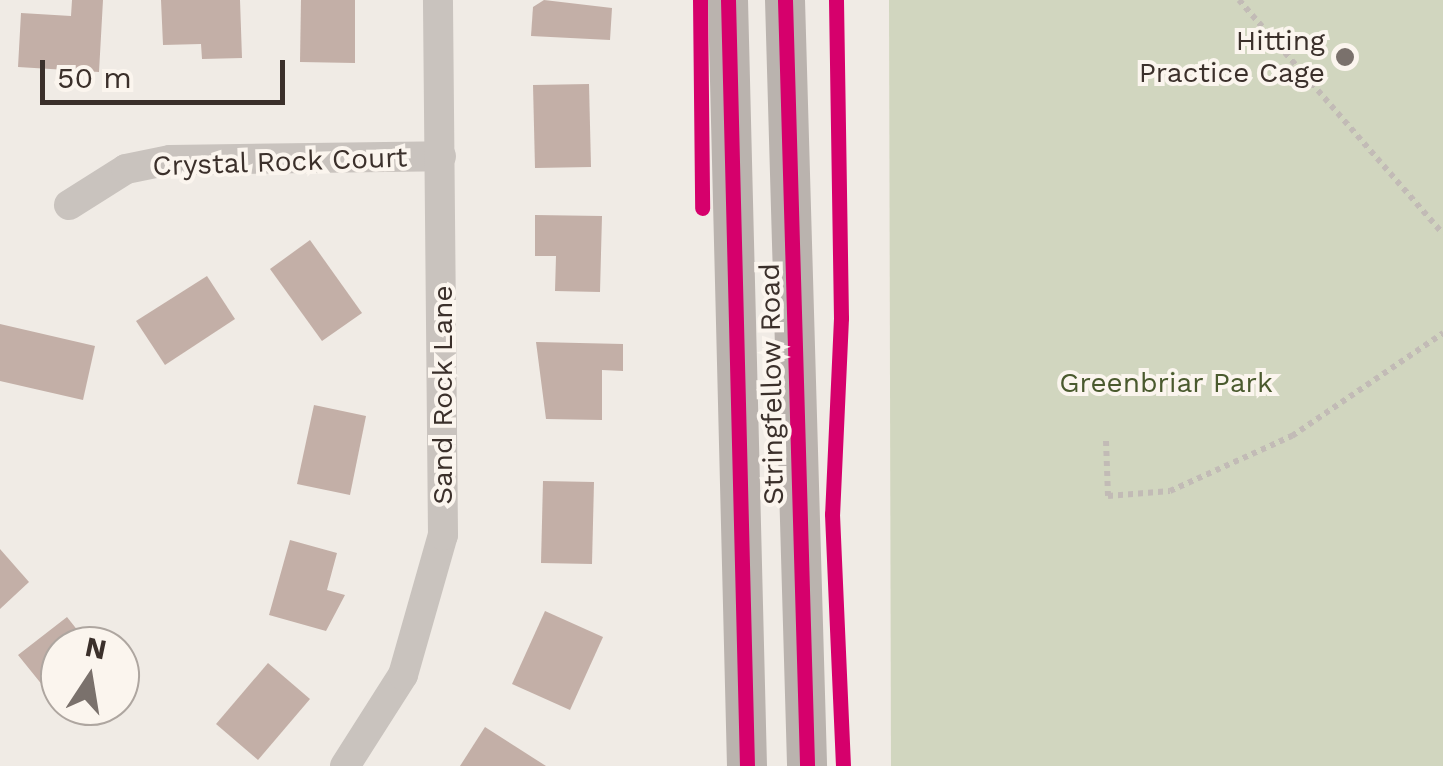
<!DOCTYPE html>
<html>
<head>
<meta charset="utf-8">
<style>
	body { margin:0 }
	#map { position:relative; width:1443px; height:766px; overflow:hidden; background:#f0ebe5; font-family:"Work Sans",sans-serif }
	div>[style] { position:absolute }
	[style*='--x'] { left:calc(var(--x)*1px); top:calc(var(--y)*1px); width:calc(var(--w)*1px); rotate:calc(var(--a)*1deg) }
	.green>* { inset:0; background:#d1d6bf }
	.building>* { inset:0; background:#c3afa7 }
	.path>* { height:6px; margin-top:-3px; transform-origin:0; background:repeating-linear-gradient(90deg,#c2bbb6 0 5px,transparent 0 10px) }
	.minor>* { height:30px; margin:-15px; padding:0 15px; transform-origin:15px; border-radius:15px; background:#c9c3be }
	.secondary>* { height:40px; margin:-20px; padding:0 20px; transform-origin:20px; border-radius:20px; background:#bab3ae }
	.cycleway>* { height:15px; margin:-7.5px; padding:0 7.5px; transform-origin:7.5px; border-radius:7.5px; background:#d6006c }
	.dots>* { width:28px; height:28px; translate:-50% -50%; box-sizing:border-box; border:5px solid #fbf5ee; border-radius:50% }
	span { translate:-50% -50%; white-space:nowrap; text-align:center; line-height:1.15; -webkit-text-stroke:8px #fbf5ee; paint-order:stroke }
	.poi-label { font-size:28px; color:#3b302b }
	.right { translate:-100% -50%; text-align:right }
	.street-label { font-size:28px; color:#3b302b }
	.park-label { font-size:28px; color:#4a5a2e }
	.north { position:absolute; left:40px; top:626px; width:100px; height:100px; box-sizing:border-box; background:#fbf5ee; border:2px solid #aea6a0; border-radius:50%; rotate:12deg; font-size:28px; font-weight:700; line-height:40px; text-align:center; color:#3b302b }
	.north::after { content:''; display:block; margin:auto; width:35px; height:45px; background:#7a716c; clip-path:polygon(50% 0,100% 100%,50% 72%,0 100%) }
	.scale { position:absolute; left:40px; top:60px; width:245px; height:45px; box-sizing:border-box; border:5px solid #3b302b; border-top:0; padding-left:12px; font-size:30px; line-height:35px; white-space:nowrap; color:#3b302b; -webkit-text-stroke:8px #fbf5ee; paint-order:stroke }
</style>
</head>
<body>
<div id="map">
	<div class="green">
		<div style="clip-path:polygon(889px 0,1443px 0,1443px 766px,891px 766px)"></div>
	</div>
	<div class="building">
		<div style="clip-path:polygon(72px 0,103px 0,99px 72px,18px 67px,21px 13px,71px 16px)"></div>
		<div style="clip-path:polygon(161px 0,240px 0,242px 58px,202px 59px,201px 44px,163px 45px)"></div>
		<div style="clip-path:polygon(301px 0,355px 0,355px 63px,300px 62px)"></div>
		<div style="clip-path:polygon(544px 0,612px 8px,610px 40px,531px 36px,533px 7px)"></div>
		<div style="clip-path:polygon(589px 84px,591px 167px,535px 168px,533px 85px)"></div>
		<div style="clip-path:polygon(535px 215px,602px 216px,600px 292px,555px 291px,556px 256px,535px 256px)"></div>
		<div style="clip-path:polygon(310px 240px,362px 313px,322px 341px,270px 269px)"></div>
		<div style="clip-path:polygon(207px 276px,235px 319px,165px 365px,136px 321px)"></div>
		<div style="clip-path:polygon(0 324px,95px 346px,83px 400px,0 381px)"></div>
		<div style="clip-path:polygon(536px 342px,623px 344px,623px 371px,602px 370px,602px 420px,546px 419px)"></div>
		<div style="clip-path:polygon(314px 405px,366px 416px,350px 495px,297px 484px)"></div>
		<div style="clip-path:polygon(543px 481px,594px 482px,592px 564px,541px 563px)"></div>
		<div style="clip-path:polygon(290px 540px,337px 553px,327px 590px,345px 595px,326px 631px,269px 615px)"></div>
		<div style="clip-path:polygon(0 549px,29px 582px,0 609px)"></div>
		<div style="clip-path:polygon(545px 611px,603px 637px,570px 710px,512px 684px)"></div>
		<div style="clip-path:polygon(67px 617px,90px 646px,60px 646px,60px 707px,18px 655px)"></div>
		<div style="clip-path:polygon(268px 663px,310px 699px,258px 760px,216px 724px)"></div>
		<div style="clip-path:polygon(485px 727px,546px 766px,460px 766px)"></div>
	</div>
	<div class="path">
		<div style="--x:1239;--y:0;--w:310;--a:48.9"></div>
		<div style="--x:1106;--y:441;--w:55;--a:87.9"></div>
		<div style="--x:1108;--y:496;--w:62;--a:-4.6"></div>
		<div style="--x:1170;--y:491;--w:134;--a:-24.3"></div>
		<div style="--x:1292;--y:436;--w:183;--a:-34.3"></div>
	</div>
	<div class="minor">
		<div style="--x:69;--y:205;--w:67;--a:-32.3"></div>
		<div style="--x:126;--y:169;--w:45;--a:-11.6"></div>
		<div style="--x:170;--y:160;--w:271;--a:-0.8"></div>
		<div style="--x:345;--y:766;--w:108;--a:-57.5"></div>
		<div style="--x:403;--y:675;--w:146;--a:-74.1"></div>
		<div style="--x:443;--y:535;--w:535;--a:-90.54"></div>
	</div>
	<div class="secondary">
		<div style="--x:728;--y:0;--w:766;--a:88.58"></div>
		<div style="--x:785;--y:0;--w:766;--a:88.35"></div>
	</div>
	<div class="cycleway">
		<div style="--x:700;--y:0;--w:208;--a:89.4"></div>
		<div style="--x:728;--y:0;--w:766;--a:88.58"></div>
		<div style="--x:785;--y:0;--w:766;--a:88.35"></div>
		<div style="--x:836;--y:0;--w:318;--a:89.1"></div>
		<div style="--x:841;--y:318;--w:196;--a:92.6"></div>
		<div style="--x:832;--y:514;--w:252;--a:87.5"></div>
	</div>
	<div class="dots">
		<div style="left:1345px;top:57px;background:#7a716c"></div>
	</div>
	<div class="poi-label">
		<span class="right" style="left:1325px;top:57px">Hitting<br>Practice Cage</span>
	</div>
	<div class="street-label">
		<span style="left:280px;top:162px;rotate:-2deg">Crystal Rock Court</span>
		<span style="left:772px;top:384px;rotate:-91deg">Stringfellow Road</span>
		<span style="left:443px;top:395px;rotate:-90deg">Sand Rock Lane</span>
	</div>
	<div class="park-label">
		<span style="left:1166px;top:383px">Greenbriar Park</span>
	</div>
	<div class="north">N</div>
	<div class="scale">50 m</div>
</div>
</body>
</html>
